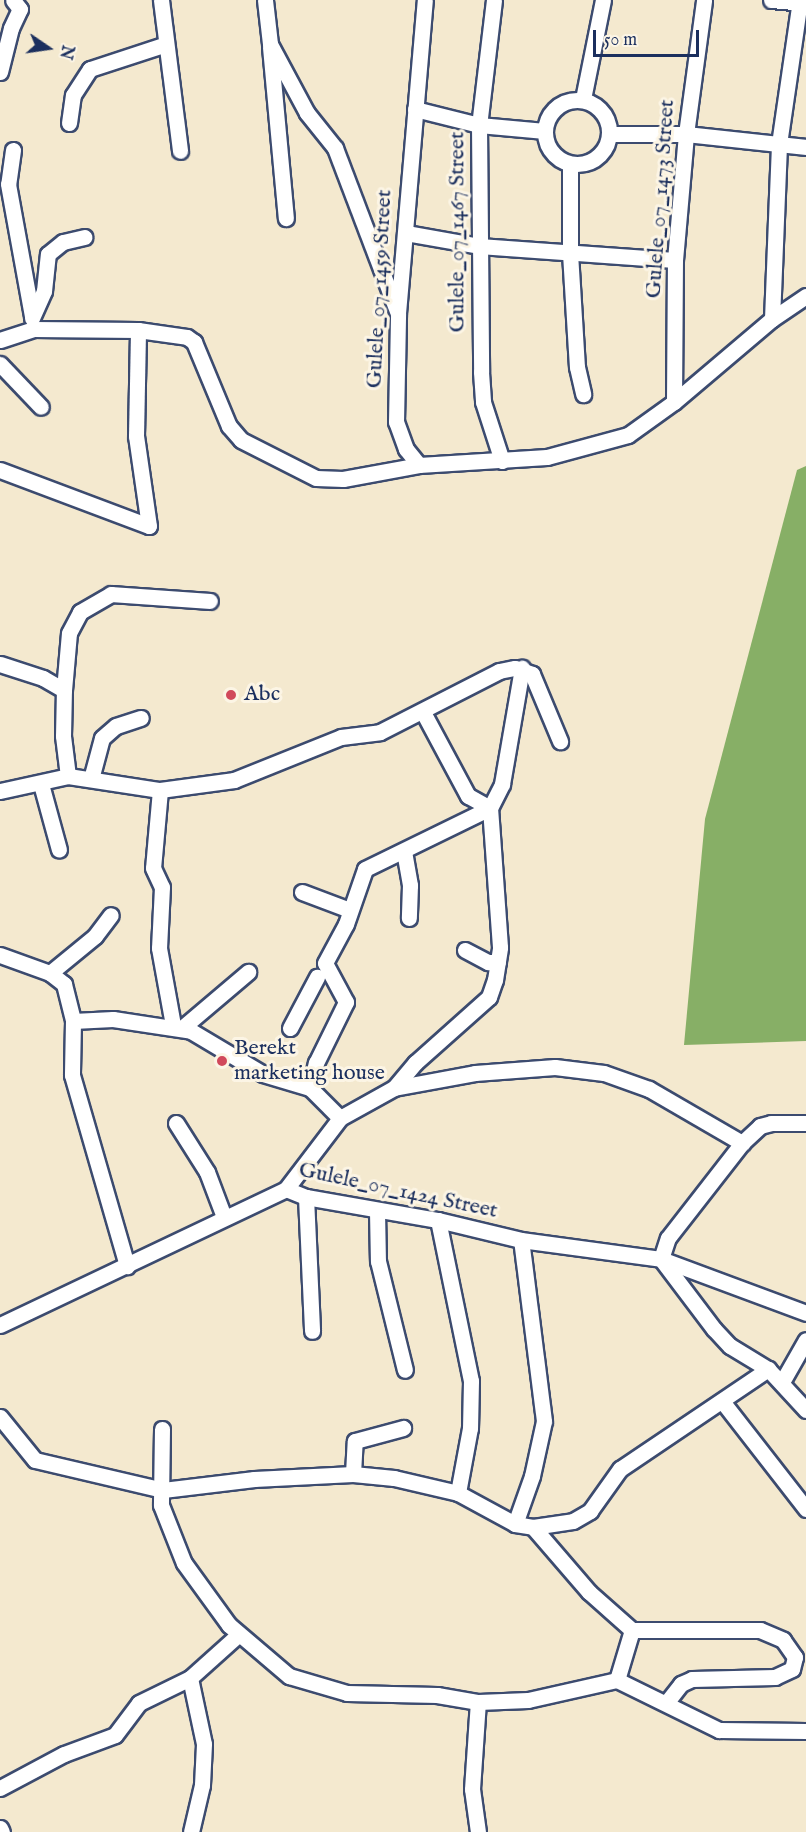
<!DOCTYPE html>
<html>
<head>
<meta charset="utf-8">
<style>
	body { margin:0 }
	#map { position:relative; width:806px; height:1832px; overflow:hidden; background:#f4e9cf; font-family:"IM FELL English",serif }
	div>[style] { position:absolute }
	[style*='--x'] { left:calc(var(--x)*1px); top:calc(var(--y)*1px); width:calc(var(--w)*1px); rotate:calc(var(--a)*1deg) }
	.forest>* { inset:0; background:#87af66 }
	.roads { filter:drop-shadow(2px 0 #3c4b6f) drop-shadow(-2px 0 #3c4b6f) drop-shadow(0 2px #3c4b6f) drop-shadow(0 -2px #3c4b6f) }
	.minor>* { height:15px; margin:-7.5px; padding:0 7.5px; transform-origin:7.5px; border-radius:7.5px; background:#fff }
	.minor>.ring { margin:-7.5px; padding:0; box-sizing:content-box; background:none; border:15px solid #fff; border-radius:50% }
	.dots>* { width:16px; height:16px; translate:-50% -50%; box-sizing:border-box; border:3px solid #fcf5e5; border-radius:50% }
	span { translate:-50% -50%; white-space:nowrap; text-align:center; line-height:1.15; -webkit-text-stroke:6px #fcf5e5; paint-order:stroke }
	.street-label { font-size:22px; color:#1b2f5e }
	.poi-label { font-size:22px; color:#1b2f5e }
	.left { translate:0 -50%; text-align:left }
	.north { position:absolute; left:18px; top:18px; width:60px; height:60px; -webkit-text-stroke:4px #fcf5e5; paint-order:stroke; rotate:103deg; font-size:16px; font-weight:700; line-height:24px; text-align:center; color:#1b2f5e }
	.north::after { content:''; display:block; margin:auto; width:21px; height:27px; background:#1b2f5e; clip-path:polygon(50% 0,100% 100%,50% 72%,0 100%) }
	.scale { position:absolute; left:593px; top:30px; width:106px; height:27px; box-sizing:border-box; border:3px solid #1b2f5e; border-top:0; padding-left:8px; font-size:18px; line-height:21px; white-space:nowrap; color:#1b2f5e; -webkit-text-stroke:4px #fcf5e5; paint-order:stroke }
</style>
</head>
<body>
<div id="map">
	<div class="forest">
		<div style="clip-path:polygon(806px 466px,806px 1041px,684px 1045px,705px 819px,797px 470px)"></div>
	</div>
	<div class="roads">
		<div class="minor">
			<div style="--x:161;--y:0;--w:152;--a:82.8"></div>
			<div style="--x:265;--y:0;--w:44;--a:83.5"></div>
			<div style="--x:270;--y:44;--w:78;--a:61.8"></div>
			<div style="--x:307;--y:113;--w:45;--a:51.3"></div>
			<div style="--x:335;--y:148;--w:174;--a:69.2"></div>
			<div style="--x:494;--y:0;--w:126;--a:96.8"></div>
			<div style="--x:479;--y:125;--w:247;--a:89.5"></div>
			<div style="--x:481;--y:372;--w:30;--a:86"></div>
			<div style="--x:483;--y:402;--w:62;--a:72.1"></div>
			<div style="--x:771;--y:0;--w:35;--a:5"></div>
			<div style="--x:270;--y:47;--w:172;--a:84.7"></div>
			<div style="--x:0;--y:72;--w:45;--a:-76"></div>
			<div style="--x:11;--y:28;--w:21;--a:-65"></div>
			<div style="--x:20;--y:9;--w:11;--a:-128"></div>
			<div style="--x:583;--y:99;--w:101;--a:-78.6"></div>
			<div class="ring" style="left:545px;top:100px;width:49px;height:49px"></div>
			<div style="--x:415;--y:109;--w:66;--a:14"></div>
			<div style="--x:479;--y:125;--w:66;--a:5.2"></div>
			<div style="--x:69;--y:123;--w:28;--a:-82"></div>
			<div style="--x:73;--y:95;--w:31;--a:-57"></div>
			<div style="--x:90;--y:69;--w:80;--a:-18.2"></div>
			<div style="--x:609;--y:134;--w:77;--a:0"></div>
			<div style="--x:686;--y:134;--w:121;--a:6.2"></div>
			<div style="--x:13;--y:150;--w:34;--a:98"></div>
			<div style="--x:8;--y:184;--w:134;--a:79.7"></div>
			<div style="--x:570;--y:164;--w:89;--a:90"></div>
			<div style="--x:570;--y:253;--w:114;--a:86.5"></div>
			<div style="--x:577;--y:367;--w:28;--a:77"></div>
			<div style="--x:406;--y:233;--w:74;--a:10.1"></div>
			<div style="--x:479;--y:246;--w:196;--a:4.1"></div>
			<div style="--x:32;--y:318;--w:30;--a:-66"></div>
			<div style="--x:44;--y:291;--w:37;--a:-84"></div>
			<div style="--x:48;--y:254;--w:19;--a:-39"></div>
			<div style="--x:63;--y:242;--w:22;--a:-13"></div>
			<div style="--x:772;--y:319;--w:175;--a:-87.7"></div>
			<div style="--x:779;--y:144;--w:146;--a:-81.7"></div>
			<div style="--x:0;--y:340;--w:35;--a:-18"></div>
			<div style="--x:33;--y:329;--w:105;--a:0.5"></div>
			<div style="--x:138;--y:330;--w:49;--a:8.1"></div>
			<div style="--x:187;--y:337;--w:9;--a:36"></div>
			<div style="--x:194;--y:342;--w:91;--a:67.4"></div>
			<div style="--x:229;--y:426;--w:18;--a:49"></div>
			<div style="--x:241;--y:440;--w:84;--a:26.9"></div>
			<div style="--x:316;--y:478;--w:27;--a:2"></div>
			<div style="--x:343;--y:479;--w:77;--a:-10.4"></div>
			<div style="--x:419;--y:465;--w:128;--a:-3.6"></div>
			<div style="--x:547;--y:457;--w:84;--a:-15.2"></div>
			<div style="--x:628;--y:435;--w:57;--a:-35.7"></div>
			<div style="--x:674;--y:402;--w:128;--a:-40.3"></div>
			<div style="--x:772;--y:319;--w:41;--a:-34.1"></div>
			<div style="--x:0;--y:364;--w:59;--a:46.4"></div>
			<div style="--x:674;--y:402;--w:142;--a:-89.6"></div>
			<div style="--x:675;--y:260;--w:126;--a:-85"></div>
			<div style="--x:686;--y:134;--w:135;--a:-82.3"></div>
			<div style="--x:419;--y:465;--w:21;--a:-129"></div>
			<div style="--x:406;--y:449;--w:29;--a:-110"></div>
			<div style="--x:396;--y:422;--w:109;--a:-88.9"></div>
			<div style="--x:398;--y:313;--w:314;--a:-85.1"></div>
			<div style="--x:0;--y:470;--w:159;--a:20.6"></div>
			<div style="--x:149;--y:526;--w:91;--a:-98.2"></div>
			<div style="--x:136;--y:436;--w:106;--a:-88.9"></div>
			<div style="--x:0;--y:664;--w:45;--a:18"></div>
			<div style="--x:43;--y:678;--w:24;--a:30"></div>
			<div style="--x:68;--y:776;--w:40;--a:-97.1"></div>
			<div style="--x:63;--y:736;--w:46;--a:-88.8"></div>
			<div style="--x:64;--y:690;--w:57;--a:-85"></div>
			<div style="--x:69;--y:633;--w:24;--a:-62"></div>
			<div style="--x:80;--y:612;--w:36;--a:-30"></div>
			<div style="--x:111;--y:594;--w:99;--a:4"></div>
			<div style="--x:91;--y:779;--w:42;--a:-75"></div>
			<div style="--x:102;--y:738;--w:18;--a:-41"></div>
			<div style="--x:116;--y:726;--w:26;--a:-18"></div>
			<div style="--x:41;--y:784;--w:68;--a:74.7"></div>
			<div style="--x:160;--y:790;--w:78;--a:95.1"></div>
			<div style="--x:153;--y:868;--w:21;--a:65"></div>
			<div style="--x:162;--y:887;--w:61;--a:92.8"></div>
			<div style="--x:159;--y:948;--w:78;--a:79.7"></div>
			<div style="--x:0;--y:791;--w:70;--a:-12.4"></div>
			<div style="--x:68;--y:776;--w:93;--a:8.7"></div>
			<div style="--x:160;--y:790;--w:75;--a:-7.7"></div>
			<div style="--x:234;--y:780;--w:115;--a:-21.9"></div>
			<div style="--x:341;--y:737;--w:39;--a:-7"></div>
			<div style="--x:380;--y:732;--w:134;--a:-27.1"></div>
			<div style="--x:499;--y:671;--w:16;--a:-11"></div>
			<div style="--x:515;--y:668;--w:18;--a:19"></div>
			<div style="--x:532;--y:674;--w:73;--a:67.3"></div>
			<div style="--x:404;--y:851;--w:35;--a:80"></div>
			<div style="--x:410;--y:885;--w:33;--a:92"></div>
			<div style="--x:302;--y:892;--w:51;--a:20.6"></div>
			<div style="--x:465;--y:950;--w:26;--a:28"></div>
			<div style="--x:488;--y:962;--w:10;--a:0"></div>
			<div style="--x:0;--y:955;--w:53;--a:19.8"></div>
			<div style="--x:50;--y:973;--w:18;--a:38"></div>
			<div style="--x:64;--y:984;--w:38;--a:76"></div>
			<div style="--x:73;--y:1021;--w:54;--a:91.1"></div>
			<div style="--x:72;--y:1075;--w:199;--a:73.9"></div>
			<div style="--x:50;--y:973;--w:58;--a:-39.4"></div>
			<div style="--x:95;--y:936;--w:26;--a:-53"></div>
			<div style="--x:73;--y:1021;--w:40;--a:-2.9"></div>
			<div style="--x:113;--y:1019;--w:79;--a:8.7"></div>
			<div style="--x:191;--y:1031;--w:84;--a:30.8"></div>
			<div style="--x:263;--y:1074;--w:49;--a:16.6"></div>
			<div style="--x:310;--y:1088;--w:42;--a:45"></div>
			<div style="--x:182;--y:1028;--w:87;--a:-40.3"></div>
			<div style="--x:290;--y:1028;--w:58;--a:-62.1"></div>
			<div style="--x:310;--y:1088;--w:26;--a:-77"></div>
			<div style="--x:316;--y:1063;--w:68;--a:-63.8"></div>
			<div style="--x:346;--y:1002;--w:44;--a:-118.3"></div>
			<div style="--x:325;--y:963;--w:44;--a:-61.7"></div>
			<div style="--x:346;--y:924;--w:58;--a:-70.9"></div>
			<div style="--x:365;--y:869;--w:139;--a:-26"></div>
			<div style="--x:490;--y:808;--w:27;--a:-63"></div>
			<div style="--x:502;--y:784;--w:118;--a:-80.2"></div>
			<div style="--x:394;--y:1088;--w:82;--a:-10.5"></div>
			<div style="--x:475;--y:1073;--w:80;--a:-4.3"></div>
			<div style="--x:555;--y:1067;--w:49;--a:7"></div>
			<div style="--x:604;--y:1073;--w:48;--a:19.6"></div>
			<div style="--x:649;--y:1089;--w:108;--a:30.1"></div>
			<div style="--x:176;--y:1123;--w:58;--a:57.7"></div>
			<div style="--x:207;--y:1172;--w:48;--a:69.3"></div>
			<div style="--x:286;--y:1189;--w:89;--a:-52.7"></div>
			<div style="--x:340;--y:1118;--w:62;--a:-29.1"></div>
			<div style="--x:394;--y:1088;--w:33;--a:-50"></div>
			<div style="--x:415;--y:1063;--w:99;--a:-41.7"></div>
			<div style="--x:489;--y:997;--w:18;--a:-71"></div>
			<div style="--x:495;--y:980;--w:33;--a:-81"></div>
			<div style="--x:500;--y:947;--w:139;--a:-94.1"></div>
			<div style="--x:490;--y:808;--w:25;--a:-151"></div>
			<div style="--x:468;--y:796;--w:95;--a:-118.2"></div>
			<div style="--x:306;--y:1197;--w:134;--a:87.4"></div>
			<div style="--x:377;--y:1211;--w:50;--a:88.9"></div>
			<div style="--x:378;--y:1261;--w:112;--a:76.1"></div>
			<div style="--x:438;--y:1220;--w:164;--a:78.4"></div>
			<div style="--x:471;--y:1381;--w:47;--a:91.2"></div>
			<div style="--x:470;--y:1428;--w:66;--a:100.5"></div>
			<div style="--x:661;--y:1259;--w:22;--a:-72"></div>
			<div style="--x:668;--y:1238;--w:120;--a:-52.1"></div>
			<div style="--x:742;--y:1143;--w:25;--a:-43"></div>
			<div style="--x:760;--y:1126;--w:11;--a:-15"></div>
			<div style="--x:771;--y:1123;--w:35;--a:0"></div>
			<div style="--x:661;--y:1259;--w:88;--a:52.9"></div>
			<div style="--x:714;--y:1329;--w:23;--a:47"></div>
			<div style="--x:730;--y:1346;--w:44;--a:31.2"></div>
			<div style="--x:768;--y:1369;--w:56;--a:47.2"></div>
			<div style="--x:0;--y:1325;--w:317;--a:-25.4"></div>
			<div style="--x:286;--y:1189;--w:22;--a:22"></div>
			<div style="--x:306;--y:1197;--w:134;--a:9.9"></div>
			<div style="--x:438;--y:1220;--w:85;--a:13.5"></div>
			<div style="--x:521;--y:1240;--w:141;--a:7.7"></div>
			<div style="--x:661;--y:1259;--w:155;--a:20.4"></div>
			<div style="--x:782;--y:1382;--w:48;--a:-60.3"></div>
			<div style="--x:722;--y:1401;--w:137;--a:52.1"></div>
			<div style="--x:0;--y:1417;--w:55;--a:50.9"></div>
			<div style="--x:35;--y:1460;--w:131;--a:13.2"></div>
			<div style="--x:163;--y:1490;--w:92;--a:-6.9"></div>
			<div style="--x:254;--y:1479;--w:99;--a:-2.9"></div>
			<div style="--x:353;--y:1474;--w:41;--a:5.6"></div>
			<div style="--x:394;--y:1478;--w:66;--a:13.2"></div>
			<div style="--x:458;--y:1493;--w:65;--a:28.5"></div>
			<div style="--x:515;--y:1524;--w:18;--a:9"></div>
			<div style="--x:533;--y:1527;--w:40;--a:-8.5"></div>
			<div style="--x:573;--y:1521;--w:20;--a:-30"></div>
			<div style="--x:590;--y:1511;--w:52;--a:-54.5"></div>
			<div style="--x:620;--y:1469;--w:179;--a:-34"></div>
			<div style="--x:162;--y:1429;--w:76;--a:90.8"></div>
			<div style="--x:161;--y:1505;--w:62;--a:68.4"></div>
			<div style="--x:184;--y:1563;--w:77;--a:54"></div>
			<div style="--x:229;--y:1625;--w:79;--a:40.4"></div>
			<div style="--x:289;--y:1676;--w:60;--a:16.3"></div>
			<div style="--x:347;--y:1693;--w:90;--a:1.3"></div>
			<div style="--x:437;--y:1695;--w:42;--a:9.7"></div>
			<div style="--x:478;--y:1702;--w:50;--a:-2.3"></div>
			<div style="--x:528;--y:1700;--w:91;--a:-12.7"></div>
			<div style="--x:617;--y:1680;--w:52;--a:-73.3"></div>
			<div style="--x:353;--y:1474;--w:33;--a:-87"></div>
			<div style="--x:355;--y:1441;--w:50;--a:-15.2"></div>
			<div style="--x:515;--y:1524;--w:51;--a:-70.5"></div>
			<div style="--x:532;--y:1476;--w:56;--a:-77.7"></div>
			<div style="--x:544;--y:1421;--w:182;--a:-97.2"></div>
			<div style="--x:533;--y:1527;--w:86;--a:49.3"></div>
			<div style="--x:589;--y:1592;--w:57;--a:41.5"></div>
			<div style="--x:632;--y:1630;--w:128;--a:0"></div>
			<div style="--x:760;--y:1630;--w:25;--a:23"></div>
			<div style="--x:783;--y:1640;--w:21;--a:55"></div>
			<div style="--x:795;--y:1657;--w:12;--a:104"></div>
			<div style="--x:792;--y:1669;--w:19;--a:155"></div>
			<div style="--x:775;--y:1677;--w:83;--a:178.6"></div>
			<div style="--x:692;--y:1679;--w:12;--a:156"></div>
			<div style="--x:681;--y:1684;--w:24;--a:128"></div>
			<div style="--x:190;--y:1678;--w:67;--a:78"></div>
			<div style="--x:204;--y:1744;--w:41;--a:92.8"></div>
			<div style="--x:202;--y:1785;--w:48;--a:103.2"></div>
			<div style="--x:617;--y:1680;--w:114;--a:26.1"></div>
			<div style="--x:719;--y:1730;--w:87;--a:0.7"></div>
			<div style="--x:0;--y:1788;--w:72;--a:-28"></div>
			<div style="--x:64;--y:1754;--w:54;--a:-20.4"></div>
			<div style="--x:115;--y:1735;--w:40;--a:-53"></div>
			<div style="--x:139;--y:1703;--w:57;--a:-26.1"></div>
			<div style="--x:190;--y:1678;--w:64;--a:-41.9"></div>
			<div style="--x:0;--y:1828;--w:4;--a:63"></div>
			<div style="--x:478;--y:1832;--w:43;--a:-97.9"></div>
			<div style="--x:472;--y:1789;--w:87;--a:-86.1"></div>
		</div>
	</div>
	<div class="dots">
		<div style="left:231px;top:695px;background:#d1495b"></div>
		<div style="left:222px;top:1061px;background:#d1495b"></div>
	</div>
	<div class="street-label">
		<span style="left:661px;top:199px;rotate:-86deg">Gulele_07_1473 Street</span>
		<span style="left:458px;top:232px;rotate:-90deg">Gulele_07_1467 Street</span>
		<span style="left:380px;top:289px;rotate:-87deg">Gulele_07_1459 Street</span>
		<span style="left:398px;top:1191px;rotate:12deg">Gulele_07_1424 Street</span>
	</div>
	<div class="poi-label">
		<span class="left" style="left:244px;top:695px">Abc</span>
		<span class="left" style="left:234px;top:1061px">Berekt<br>marketing house</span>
	</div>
	<div class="north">N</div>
	<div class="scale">50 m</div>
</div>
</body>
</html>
